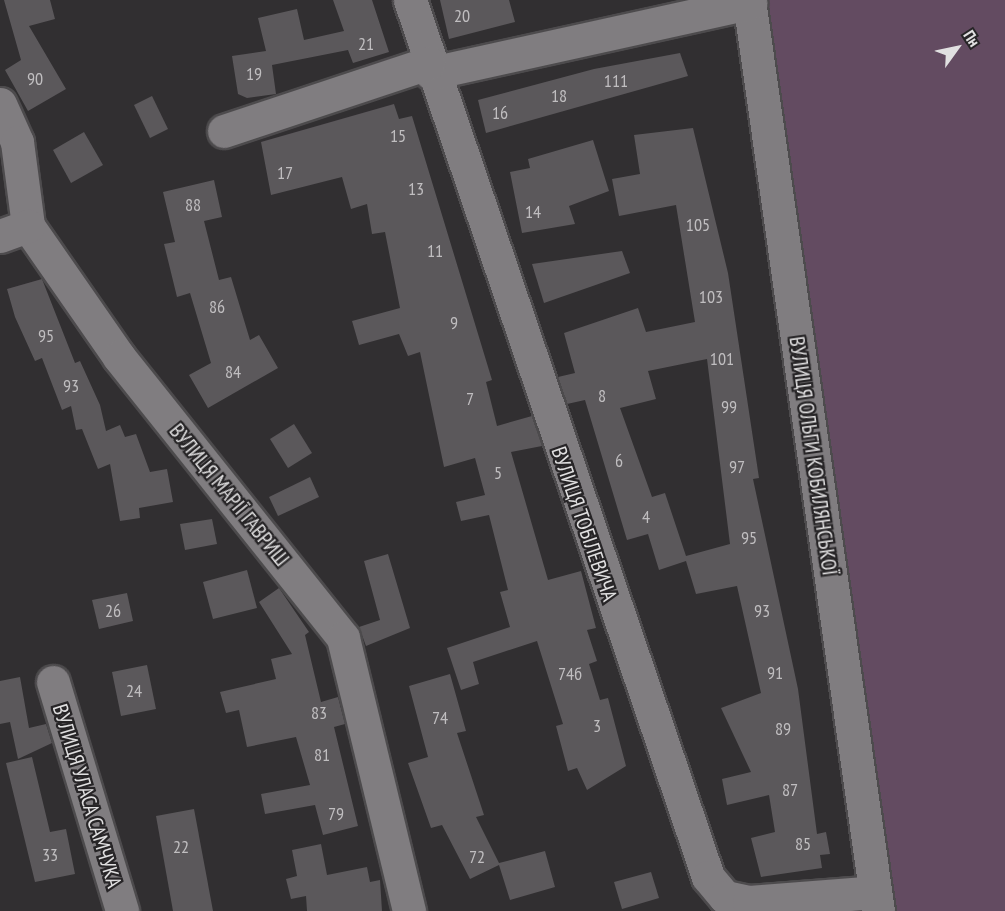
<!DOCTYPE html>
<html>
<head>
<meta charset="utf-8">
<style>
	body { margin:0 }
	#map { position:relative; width:1005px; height:911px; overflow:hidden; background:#312f31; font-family:"PT Sans Narrow",sans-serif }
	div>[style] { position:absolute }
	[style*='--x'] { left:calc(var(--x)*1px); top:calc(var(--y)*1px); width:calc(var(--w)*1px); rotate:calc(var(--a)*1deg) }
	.green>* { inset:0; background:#634b61 }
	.building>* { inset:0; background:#5b585b }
	.roads { filter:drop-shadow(2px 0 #4d4b4d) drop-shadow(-2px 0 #4d4b4d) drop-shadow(0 2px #4d4b4d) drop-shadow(0 -2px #4d4b4d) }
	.minor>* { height:33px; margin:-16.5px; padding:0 16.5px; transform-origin:16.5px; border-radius:16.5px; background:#807d80 }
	span { translate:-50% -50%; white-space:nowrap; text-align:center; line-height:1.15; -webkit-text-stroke:4.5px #272527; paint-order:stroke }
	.number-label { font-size:18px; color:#c0bec0 }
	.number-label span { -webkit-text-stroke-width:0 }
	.street-label { font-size:21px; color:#e1e0e1 }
	.north { position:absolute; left:927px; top:18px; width:60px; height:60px; -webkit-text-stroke:4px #272527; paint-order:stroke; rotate:57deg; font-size:16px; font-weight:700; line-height:24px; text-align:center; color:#e1e0e1 }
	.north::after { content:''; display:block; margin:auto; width:21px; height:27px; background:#e1e0e1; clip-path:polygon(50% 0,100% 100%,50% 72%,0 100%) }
</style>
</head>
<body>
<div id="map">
	<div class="green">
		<div style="clip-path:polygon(749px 0,1005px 0,1005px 911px,878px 911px)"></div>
	</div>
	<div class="building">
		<div style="clip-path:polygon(4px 0,50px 0,55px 19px,29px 26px,66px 89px,28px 111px,5px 70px,21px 60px)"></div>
		<div style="clip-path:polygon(333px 0,372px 0,389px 52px,353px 63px,348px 50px,272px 65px,276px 94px,247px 98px,238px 94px,232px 56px,266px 51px,258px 18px,297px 9px,304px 40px,344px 31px)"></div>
		<div style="clip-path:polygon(440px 0,509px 0,515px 22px,449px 39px)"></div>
		<div style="clip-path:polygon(680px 53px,688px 76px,486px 133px,478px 100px,594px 69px)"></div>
		<div style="clip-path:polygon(152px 96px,168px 129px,150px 138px,134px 105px)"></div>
		<div style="clip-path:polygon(394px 104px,399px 119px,412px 116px,492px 380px,486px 382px,497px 426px,532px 416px,542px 446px,511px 452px,548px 580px,581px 571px,596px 628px,587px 630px,597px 661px,589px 664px,600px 700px,608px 698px,626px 766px,587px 790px,577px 768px,568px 771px,556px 726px,563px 724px,537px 641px,473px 662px,479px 684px,461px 690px,447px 648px,510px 627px,500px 592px,508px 590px,489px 515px,461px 521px,456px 502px,485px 495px,475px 458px,444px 467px,420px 352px,408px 356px,399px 334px,359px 345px,352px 321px,400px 308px,385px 232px,372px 234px,367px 204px,351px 209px,342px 177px,271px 195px,261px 142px)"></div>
		<div style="clip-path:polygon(evenodd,693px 128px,728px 273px,759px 478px,753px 479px,798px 689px,817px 834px,826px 832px,830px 854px,820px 855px,822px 868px,761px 877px,751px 838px,775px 832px,769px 795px,727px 805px,722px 779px,751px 772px,721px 708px,761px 693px,737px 586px,696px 594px,686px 561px,659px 570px,648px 534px,627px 540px,585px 400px,567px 404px,558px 377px,575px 373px,564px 333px,638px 308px,646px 332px,695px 322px,676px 205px,619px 216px,612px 179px,640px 174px,634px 135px,693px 128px,707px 359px,730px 544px,686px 556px,665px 493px,652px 497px,620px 408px,656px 399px,648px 371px,707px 359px)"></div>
		<div style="clip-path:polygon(84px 132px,103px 165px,71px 183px,53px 150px)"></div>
		<div style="clip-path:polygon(593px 140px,609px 191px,569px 206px,575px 224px,522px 233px,510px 172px,530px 168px,528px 159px)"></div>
		<div style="clip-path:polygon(214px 180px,222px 217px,204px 221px,219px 280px,231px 277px,250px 340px,259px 335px,278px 368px,208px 408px,189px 375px,211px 363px,190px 293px,177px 297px,164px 244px,175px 242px,163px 192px)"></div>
		<div style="clip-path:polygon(622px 251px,630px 273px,544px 303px,532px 264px)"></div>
		<div style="clip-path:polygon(42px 279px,75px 363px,80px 361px,100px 405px,106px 431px,120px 425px,125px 437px,136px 434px,150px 472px,167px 469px,173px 502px,139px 508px,140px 518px,120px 521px,110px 464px,98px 469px,82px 429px,76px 430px,71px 406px,62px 410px,42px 358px,35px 361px,15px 317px,7px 289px)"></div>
		<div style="clip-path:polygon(294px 424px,312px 453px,288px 468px,270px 439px)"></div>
		<div style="clip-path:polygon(310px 477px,319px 497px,278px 516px,269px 497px)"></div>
		<div style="clip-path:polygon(212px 519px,217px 544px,185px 550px,180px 524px)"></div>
		<div style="clip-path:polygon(388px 554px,410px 628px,366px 646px,359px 627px,380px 620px,364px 561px)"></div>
		<div style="clip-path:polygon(247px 570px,257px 608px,213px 619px,203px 582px)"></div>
		<div style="clip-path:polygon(279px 588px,309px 632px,305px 635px,321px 702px,338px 697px,345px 724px,334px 727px,358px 826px,323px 835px,315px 805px,265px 814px,261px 794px,310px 785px,296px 737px,247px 747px,239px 710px,226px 713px,220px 692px,276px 679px,271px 659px,292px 654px,259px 602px)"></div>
		<div style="clip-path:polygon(127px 593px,133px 621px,99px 629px,92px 600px)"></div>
		<div style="clip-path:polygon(147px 665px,156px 709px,121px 716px,112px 672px)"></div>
		<div style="clip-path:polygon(450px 674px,466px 731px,457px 733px,484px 815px,476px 817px,499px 863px,545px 851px,555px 887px,510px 900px,499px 865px,470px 879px,442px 825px,431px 828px,408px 763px,428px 757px,409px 686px)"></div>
		<div style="clip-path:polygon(20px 677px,29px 728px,46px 724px,52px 743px,18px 759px,10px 722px,0 724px,0 681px)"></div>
		<div style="clip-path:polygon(32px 757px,50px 832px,66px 829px,75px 874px,35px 882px,6px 763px)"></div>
		<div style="clip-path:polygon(194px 809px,213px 911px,173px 911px,156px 816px)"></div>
		<div style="clip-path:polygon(321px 844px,327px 875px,367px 867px,370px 882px,380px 880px,382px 911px,307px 911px,306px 896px,291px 899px,286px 879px,297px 876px,292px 850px)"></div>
		<div style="clip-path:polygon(651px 872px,659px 898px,622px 909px,614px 882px)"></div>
	</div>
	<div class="roads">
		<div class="minor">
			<div style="--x:410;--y:0;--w:926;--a:71.23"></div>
			<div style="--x:708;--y:877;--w:26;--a:50"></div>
			<div style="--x:725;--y:897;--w:25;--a:12"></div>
			<div style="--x:749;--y:902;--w:126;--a:-4.5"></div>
			<div style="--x:749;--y:0;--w:920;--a:81.94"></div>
			<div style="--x:431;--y:73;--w:327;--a:-12.4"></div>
			<div style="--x:0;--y:104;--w:42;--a:65.9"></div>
			<div style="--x:17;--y:142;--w:85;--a:82.5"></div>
			<div style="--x:28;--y:226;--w:160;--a:55.2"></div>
			<div style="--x:119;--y:357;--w:359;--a:51.4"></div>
			<div style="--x:343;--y:638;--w:281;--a:76.4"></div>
			<div style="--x:224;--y:131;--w:215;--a:-18.4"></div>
			<div style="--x:0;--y:236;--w:30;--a:-20"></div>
			<div style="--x:53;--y:682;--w:239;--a:73.2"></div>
		</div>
	</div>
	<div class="number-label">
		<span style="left:462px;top:16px">20</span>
		<span style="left:366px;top:44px">21</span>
		<span style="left:254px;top:74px">19</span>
		<span style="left:35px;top:79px">90</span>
		<span style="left:616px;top:81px">111</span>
		<span style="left:559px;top:96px">18</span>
		<span style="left:500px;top:113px">16</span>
		<span style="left:398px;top:136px">15</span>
		<span style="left:285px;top:173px">17</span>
		<span style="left:416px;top:189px">13</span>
		<span style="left:193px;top:205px">88</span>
		<span style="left:533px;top:212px">14</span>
		<span style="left:698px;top:225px">105</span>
		<span style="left:435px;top:251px">11</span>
		<span style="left:711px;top:297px">103</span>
		<span style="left:217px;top:307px">86</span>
		<span style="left:454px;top:323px">9</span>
		<span style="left:46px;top:336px">95</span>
		<span style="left:722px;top:359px">101</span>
		<span style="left:233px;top:372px">84</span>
		<span style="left:71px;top:386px">93</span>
		<span style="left:602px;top:396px">8</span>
		<span style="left:470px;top:399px">7</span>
		<span style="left:729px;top:407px">99</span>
		<span style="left:619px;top:461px">6</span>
		<span style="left:737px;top:467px">97</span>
		<span style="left:498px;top:473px">5</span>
		<span style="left:646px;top:517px">4</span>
		<span style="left:749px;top:538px">95</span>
		<span style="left:113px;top:611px">26</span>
		<span style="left:762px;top:611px">93</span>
		<span style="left:775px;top:673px">91</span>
		<span style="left:570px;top:674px">74б</span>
		<span style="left:134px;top:691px">24</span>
		<span style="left:319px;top:713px">83</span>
		<span style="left:440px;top:718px">74</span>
		<span style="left:597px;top:726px">3</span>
		<span style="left:783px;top:729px">89</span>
		<span style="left:322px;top:755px">81</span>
		<span style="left:790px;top:790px">87</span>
		<span style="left:336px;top:814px">79</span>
		<span style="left:803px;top:844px">85</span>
		<span style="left:181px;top:847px">22</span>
		<span style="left:50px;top:855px">33</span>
		<span style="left:477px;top:857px">72</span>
	</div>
	<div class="street-label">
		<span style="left:813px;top:456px;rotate:82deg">ВУЛИЦЯ ОЛЬГИ КОБИЛЯНСЬКОЇ</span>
		<span style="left:229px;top:495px;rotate:51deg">ВУЛИЦЯ МАРІЇ ГАВРИШ</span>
		<span style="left:584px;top:524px;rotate:71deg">ВУЛИЦЯ ТОБІЛЕВИЧА</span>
		<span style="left:87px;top:796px;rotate:73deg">ВУЛИЦЯ УЛАСА САМЧУКА</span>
	</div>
	<div class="north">Пн</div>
</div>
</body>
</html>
